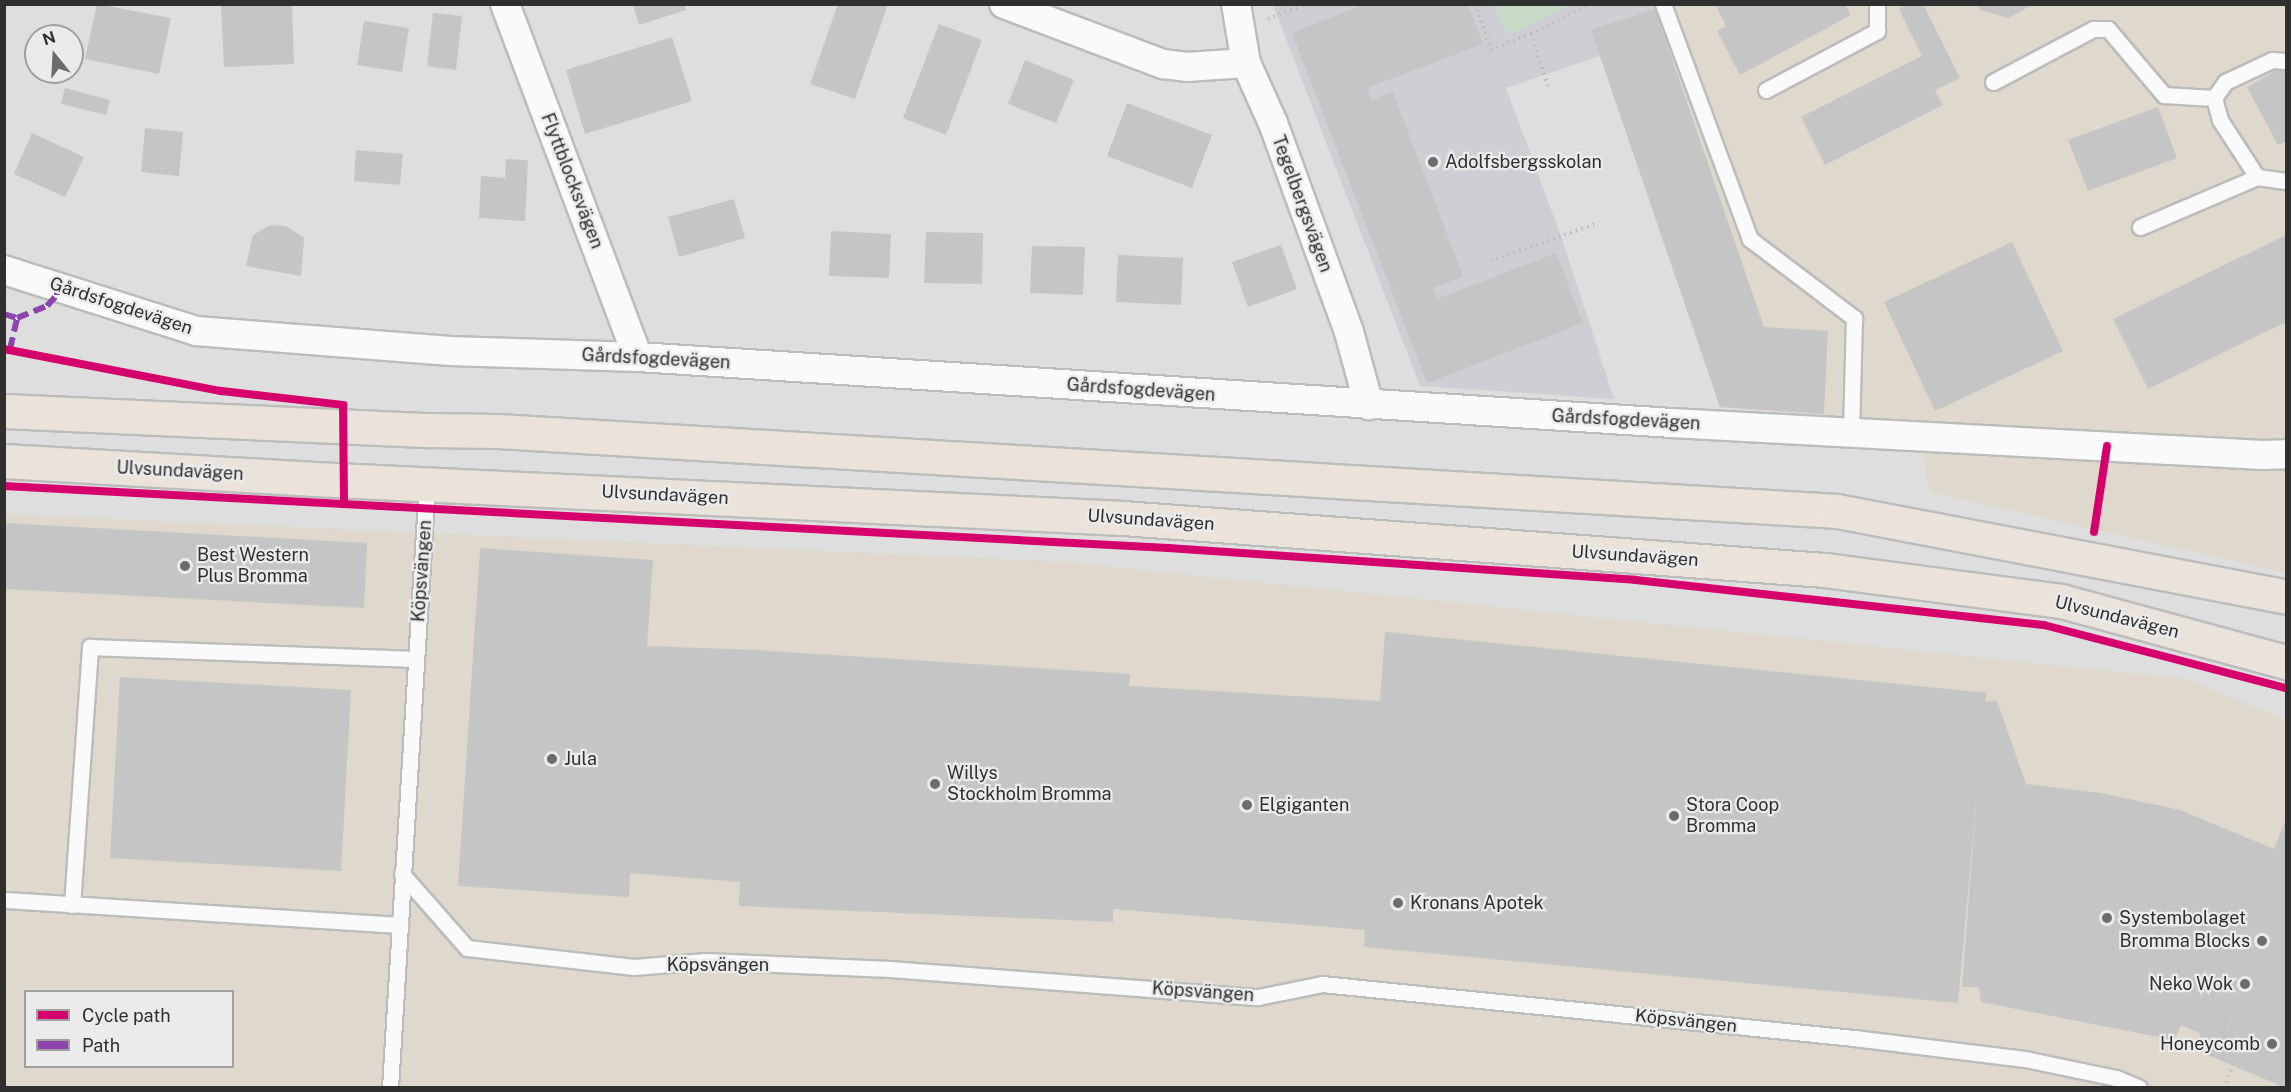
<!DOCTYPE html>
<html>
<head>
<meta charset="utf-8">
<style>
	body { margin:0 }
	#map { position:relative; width:2291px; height:1092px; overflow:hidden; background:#dededf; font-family:"Public Sans",sans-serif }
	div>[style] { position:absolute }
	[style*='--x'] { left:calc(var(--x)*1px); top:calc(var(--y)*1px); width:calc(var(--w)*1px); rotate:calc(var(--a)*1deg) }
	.commercial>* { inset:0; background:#dfd8cd }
	.built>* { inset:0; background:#cecfd4 }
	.green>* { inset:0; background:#c6dac5 }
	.building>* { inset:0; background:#c5c5c6 }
	.path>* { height:4px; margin-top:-2px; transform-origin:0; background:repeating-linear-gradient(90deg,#bdbdbe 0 1.5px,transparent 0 6px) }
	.roads { filter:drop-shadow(2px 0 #bcbcbd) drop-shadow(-2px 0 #bcbcbd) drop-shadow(0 2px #bcbcbd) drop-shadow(0 -2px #bcbcbd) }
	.service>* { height:15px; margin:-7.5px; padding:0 7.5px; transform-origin:7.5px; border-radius:7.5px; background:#fafafa }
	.minor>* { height:28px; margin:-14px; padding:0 14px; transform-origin:14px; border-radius:14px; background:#fafafa }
	.primary>* { height:33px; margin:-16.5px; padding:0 16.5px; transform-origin:16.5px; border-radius:16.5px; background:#eae3dc }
	.quiet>* { height:6px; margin-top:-3px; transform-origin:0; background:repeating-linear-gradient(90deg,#8e44ad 0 12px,transparent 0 18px) }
	.cycleway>* { height:8px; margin:-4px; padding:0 4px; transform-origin:4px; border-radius:4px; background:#d6006c }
	.dots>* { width:16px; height:16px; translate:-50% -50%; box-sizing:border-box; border:3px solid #ebebec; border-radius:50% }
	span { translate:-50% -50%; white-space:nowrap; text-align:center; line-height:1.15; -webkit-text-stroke:4.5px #ebebec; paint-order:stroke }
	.poi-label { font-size:18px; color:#2f2f30 }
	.left { translate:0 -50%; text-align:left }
	.right { translate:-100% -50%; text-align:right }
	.street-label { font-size:18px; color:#2f2f30 }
	.frame { position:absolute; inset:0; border:6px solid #2f2f30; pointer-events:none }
	.legend { position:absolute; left:24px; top:990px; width:210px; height:78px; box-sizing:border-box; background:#ebebec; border:2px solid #a0a0a1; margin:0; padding:8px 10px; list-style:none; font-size:18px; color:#2f2f30 }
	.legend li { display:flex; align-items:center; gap:12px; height:30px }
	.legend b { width:30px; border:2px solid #a0a0a1 }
	.north { position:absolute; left:24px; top:24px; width:60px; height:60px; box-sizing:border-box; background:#ebebec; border:2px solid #a0a0a1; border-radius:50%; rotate:342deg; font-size:16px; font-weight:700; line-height:24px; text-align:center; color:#2f2f30 }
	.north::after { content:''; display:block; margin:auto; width:21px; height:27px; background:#6c6c6d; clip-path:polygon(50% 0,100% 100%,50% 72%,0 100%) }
</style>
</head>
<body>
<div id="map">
	<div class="commercial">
		<div style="clip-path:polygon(1653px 4px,2286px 5px,2286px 573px,1930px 492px,1917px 428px,1720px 407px,1591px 30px,1655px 9px)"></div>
		<div style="clip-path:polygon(evenodd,5px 514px,1067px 562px,2187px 679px,2286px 720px,2286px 1087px,5px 1088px,5px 514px,26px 992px,232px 992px,232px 1066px,26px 1066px,26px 992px)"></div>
	</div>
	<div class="built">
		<div style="clip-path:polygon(1273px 5px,1653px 5px,1655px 9px,1592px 30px,1600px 56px,1506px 88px,1561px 236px,1614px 399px,1420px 386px)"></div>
	</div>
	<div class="green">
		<div style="clip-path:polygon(1493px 5px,1568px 5px,1509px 35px)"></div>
	</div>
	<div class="building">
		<div style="clip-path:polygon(97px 4px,171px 18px,159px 74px,85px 59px)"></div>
		<div style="clip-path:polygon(221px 4px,292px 4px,294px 64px,224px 67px)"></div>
		<div style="clip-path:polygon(633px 4px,684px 4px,686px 10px,639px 25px)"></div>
		<div style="clip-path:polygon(838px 4px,888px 4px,855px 99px,810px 84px)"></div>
		<div style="clip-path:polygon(1365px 4px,1468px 4px,1483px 44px,1367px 88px,1371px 100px,1393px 92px,1463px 276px,1433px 288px,1437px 299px,1556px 253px,1583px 323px,1427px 383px,1292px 33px)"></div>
		<div style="clip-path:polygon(1715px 4px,1845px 4px,1851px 15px,1740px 75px,1717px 31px,1726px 26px)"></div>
		<div style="clip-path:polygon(1908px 4px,1923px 4px,1960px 78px,1935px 90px,1943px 105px,1825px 165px,1801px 117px,1922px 56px,1899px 9px)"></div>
		<div style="clip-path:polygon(1978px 4px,2034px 4px,2008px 18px,1980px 10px)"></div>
		<div style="clip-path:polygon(1655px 9px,1764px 327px,1828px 331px,1824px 414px,1720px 407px,1591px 30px)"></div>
		<div style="clip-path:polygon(433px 13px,462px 16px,456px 70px,427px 66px)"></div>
		<div style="clip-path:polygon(364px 21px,409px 28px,402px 72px,357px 65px)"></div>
		<div style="clip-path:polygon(939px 24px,982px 40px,946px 135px,903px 118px)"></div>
		<div style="clip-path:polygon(672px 37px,692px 101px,585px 134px,566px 70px)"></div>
		<div style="clip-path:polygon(1025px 60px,1074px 80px,1056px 123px,1008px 104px)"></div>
		<div style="clip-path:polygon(2286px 65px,2286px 141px,2278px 145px,2247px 87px)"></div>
		<div style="clip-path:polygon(65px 88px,110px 100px,106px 115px,61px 104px)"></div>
		<div style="clip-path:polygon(1127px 103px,1212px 135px,1192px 188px,1107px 156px)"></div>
		<div style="clip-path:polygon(2158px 107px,2177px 158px,2088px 191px,2068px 140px)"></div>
		<div style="clip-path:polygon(145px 128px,183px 132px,179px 176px,141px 172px)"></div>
		<div style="clip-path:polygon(32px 133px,84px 157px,65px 197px,14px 174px)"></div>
		<div style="clip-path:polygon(356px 150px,403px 154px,400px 185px,354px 181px)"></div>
		<div style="clip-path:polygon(506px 159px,528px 160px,525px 221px,479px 218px,481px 176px,505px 178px)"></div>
		<div style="clip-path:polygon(734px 199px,745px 238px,679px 257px,668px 217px)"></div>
		<div style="clip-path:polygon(270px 225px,286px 226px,304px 238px,301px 276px,246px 266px,253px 235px)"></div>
		<div style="clip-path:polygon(831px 231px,891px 234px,889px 278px,829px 276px)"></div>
		<div style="clip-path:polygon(926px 232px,983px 233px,982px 284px,924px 283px)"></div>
		<div style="clip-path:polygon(2286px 235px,2286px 322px,2148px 389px,2113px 319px)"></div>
		<div style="clip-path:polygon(2012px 242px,2063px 351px,1935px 411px,1884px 302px)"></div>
		<div style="clip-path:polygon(1281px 245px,1297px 289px,1248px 307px,1232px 262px)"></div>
		<div style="clip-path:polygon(1032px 246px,1085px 247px,1083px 295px,1030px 293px)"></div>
		<div style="clip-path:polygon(1118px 255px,1183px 258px,1181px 305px,1116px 302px)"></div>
		<div style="clip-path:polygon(4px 523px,367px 543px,364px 608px,4px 589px)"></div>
		<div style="clip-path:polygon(480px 548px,653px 560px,647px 646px,756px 650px,1130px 674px,1129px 686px,1380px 701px,1385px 632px,1987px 693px,1985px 701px,1997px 701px,2026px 784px,2101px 793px,2180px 810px,2274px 849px,2286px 819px,2286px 1088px,2196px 1050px,2201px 1034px,2181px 1025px,2174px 1040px,1981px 1002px,1979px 987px,1962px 987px,1977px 792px,1958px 1003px,1364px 947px,1365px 930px,1113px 909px,1113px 922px,739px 906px,740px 882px,630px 873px,629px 897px,458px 886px)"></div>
		<div style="clip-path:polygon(120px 677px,351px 690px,341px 871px,110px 858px)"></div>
	</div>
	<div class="path">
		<div style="--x:1475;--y:4;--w:49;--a:70.8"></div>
		<div style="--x:1491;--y:50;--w:43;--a:-21.8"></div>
		<div style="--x:1268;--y:19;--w:42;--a:-21"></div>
		<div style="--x:1548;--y:86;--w:55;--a:-108.1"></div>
		<div style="--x:1531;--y:34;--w:64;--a:-27.8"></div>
		<div style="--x:1491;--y:261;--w:114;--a:-19.6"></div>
		<div style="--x:2212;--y:1056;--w:37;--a:-68"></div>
		<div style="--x:2226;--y:1022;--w:24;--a:24"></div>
		<div style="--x:2224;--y:1088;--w:25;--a:-69"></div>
	</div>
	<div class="roads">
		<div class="service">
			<div style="--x:1663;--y:4;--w:251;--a:69.7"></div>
			<div style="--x:1750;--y:239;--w:131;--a:37.2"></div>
			<div style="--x:1854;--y:318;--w:114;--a:91.5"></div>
			<div style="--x:1993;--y:82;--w:113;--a:-27.9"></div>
			<div style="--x:2093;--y:29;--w:15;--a:0"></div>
			<div style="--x:2108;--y:29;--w:87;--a:49.7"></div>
			<div style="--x:2164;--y:95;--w:50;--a:3.4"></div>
			<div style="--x:1766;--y:90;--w:126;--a:-28"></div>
			<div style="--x:1877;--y:31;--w:27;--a:-90"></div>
			<div style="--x:2257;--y:177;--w:29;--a:8"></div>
			<div style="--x:2140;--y:227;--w:127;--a:-23.1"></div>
			<div style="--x:2257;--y:177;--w:68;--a:-123"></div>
			<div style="--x:2220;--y:120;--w:23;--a:-105"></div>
			<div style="--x:2214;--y:98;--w:19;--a:-55"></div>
			<div style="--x:2225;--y:82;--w:52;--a:-25.1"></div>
			<div style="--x:2272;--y:60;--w:14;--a:4"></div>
			<div style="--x:402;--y:874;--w:98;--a:48.7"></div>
			<div style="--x:467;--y:948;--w:168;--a:6.5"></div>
			<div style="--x:634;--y:967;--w:72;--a:-4.8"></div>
			<div style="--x:706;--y:961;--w:184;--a:2.5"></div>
			<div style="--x:890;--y:969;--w:369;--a:4.4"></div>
			<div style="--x:1258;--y:997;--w:65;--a:-11.5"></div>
			<div style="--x:1322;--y:984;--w:535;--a:5.8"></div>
			<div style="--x:1854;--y:1038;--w:172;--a:7"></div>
			<div style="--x:2025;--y:1059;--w:93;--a:11.8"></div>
			<div style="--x:2116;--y:1078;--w:25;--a:23"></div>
			<div style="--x:4;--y:900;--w:397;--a:3.6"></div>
			<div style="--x:72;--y:905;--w:259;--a:-86"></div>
			<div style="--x:90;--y:647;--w:326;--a:2.1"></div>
			<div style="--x:390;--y:1088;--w:606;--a:-86.5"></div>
		</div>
		<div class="minor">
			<div style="--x:505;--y:4;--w:377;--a:69.4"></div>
			<div style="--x:1004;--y:4;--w:170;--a:20.7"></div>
			<div style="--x:1163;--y:64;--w:24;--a:7"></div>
			<div style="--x:1187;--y:67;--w:59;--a:-3.9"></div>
			<div style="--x:1236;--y:4;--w:60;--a:80.4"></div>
			<div style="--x:1246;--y:63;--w:66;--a:65.8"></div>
			<div style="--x:1273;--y:123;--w:222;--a:70"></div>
			<div style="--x:1349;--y:332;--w:76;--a:74.7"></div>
			<div style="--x:4;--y:270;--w:201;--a:17.6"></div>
			<div style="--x:196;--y:331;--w:255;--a:4.5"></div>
			<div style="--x:450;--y:351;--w:188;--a:1.8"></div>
			<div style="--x:638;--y:357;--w:1036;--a:3.65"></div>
			<div style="--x:1672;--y:423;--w:591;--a:3.1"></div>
			<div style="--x:2262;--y:455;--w:24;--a:-2"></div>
		</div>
		<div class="primary">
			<div style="--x:4;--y:411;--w:426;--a:2.6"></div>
			<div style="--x:430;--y:430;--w:68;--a:0.8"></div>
			<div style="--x:498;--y:431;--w:1341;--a:3.42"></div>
			<div style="--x:1837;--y:511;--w:457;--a:10.8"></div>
			<div style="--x:4;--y:461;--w:312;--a:3.3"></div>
			<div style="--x:315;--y:479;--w:809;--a:2.76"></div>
			<div style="--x:1123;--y:518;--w:704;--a:4.24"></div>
			<div style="--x:1825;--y:570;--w:238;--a:7.5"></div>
			<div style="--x:2061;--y:601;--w:233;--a:15.2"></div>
		</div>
	</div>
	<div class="quiet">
		<div style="--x:4;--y:314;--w:14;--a:17"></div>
		<div style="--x:17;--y:318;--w:32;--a:-22"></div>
		<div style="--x:47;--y:306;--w:15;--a:-48"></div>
		<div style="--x:57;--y:295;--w:9;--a:-90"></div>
		<div style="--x:10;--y:349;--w:32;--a:-77"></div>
	</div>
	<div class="cycleway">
		<div style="--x:4;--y:349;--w:221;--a:11"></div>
		<div style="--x:221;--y:391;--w:123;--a:6.5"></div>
		<div style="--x:343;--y:405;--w:99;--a:89.4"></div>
		<div style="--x:4;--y:486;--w:1166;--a:3.05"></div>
		<div style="--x:1168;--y:548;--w:468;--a:3.9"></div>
		<div style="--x:1635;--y:580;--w:411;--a:6.3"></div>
		<div style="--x:2044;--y:625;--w:250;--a:14.6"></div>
		<div style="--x:2094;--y:532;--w:87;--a:-81.4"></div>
	</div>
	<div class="dots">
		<div style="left:1433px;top:162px;background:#6c6c6d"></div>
		<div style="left:185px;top:566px;background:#6c6c6d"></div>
		<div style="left:552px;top:759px;background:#6c6c6d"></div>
		<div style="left:935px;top:784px;background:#6c6c6d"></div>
		<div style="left:1247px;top:805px;background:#6c6c6d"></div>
		<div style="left:1674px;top:816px;background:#6c6c6d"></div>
		<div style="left:1398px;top:903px;background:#6c6c6d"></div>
		<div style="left:2107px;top:918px;background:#6c6c6d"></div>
		<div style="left:2262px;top:941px;background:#6c6c6d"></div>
		<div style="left:2245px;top:984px;background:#6c6c6d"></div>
		<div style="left:2272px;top:1044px;background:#6c6c6d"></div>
	</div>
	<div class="poi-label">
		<span class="left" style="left:1445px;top:162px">Adolfsbergsskolan</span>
		<span class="left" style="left:197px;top:566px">Best Western<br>Plus Bromma</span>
		<span class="left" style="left:564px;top:759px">Jula</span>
		<span class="left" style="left:947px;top:784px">Willys<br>Stockholm Bromma</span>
		<span class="left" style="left:1259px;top:805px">Elgiganten</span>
		<span class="left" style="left:1686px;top:816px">Stora Coop<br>Bromma</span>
		<span class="left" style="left:1410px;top:903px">Kronans Apotek</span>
		<span class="left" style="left:2119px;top:918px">Systembolaget</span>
		<span class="right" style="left:2250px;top:941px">Bromma Blocks</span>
		<span class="right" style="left:2233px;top:984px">Neko Wok</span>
		<span class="right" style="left:2260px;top:1044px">Honeycomb</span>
	</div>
	<div class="street-label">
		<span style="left:572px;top:181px;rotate:69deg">Flyttblocksvägen</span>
		<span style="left:1302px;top:204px;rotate:70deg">Tegelbergsvägen</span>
		<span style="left:121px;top:306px;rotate:18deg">Gårdsfogdevägen</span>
		<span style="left:656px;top:359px;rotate:3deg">Gårdsfogdevägen</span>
		<span style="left:1141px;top:390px;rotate:4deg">Gårdsfogdevägen</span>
		<span style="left:1626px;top:420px;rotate:3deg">Gårdsfogdevägen</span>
		<span style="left:180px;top:471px;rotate:3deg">Ulvsundavägen</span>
		<span style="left:665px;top:495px;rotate:3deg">Ulvsundavägen</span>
		<span style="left:1151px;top:520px;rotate:4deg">Ulvsundavägen</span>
		<span style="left:1635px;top:556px;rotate:4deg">Ulvsundavägen</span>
		<span style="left:422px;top:571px;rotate:-86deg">Köpsvängen</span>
		<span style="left:2117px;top:617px;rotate:14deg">Ulvsundavägen</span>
		<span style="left:718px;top:965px">Köpsvängen</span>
		<span style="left:1203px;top:992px;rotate:4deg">Köpsvängen</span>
		<span style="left:1686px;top:1021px;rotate:6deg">Köpsvängen</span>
	</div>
	<div class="frame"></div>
	<ul class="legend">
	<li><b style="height:8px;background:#d6006c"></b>Cycle path</li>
	<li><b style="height:8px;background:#8e44ad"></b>Path</li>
	</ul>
	<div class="north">N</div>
</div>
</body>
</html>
